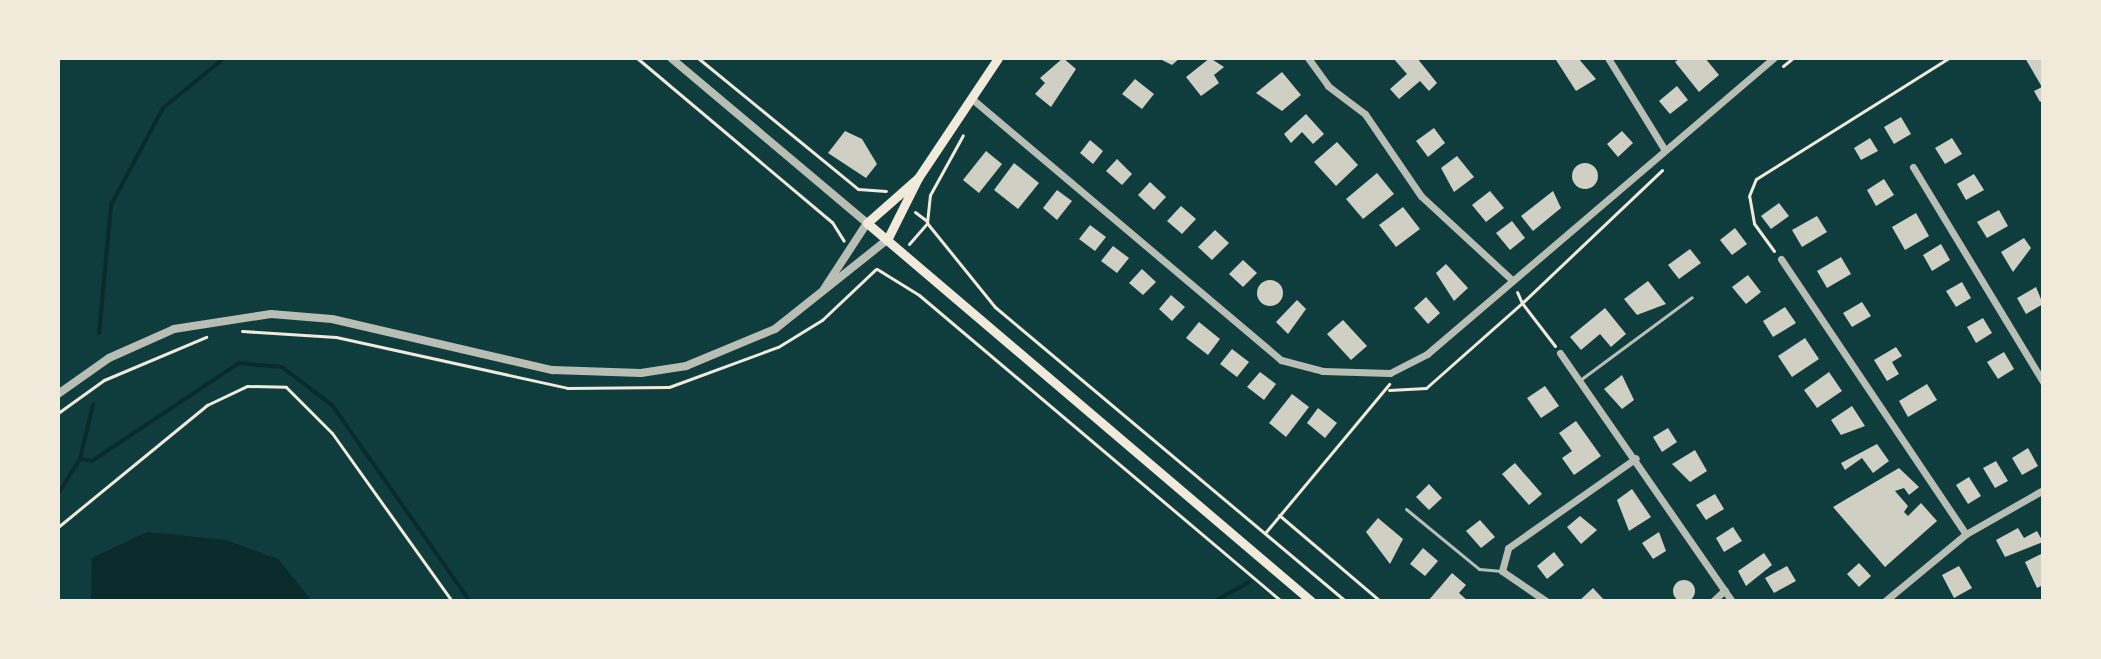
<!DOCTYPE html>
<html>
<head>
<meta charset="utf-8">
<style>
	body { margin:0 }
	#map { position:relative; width:2101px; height:659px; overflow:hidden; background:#0f3d3e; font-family:"DM Sans",sans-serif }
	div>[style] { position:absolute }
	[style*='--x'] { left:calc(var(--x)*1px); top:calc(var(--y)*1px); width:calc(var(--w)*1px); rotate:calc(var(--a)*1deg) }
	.water>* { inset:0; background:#0a2a2b }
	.stream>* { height:4px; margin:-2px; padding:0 2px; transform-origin:2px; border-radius:2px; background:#0a2a2b }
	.building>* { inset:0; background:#cfcfc3 }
	.round { border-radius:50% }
	.path>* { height:3px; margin:-1.5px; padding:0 1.5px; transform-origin:1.5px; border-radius:1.5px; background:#f1e9da }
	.service>* { height:3px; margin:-1.5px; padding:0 1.5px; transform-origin:1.5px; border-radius:1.5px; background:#b8beb3 }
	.minor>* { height:7px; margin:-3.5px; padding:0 3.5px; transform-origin:3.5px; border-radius:3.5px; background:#b8beb3 }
	.tertiary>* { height:8px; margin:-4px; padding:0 4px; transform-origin:4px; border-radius:4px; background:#b8beb3 }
	.secondary>* { height:9px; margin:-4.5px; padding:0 4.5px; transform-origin:4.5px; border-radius:4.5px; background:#f1e9da }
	span { translate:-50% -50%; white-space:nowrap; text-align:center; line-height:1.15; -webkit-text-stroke:6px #f1e9da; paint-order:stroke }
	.frame { position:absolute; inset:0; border:60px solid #f1e9da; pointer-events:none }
</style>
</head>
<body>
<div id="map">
	<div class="water">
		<div style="clip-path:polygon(147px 532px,226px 540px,278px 559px,312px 601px,91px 601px,92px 558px)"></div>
	</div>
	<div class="stream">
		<div style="--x:99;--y:333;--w:129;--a:-84.6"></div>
		<div style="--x:111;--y:205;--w:110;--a:-61.8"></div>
		<div style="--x:163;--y:108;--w:79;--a:-39.3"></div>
		<div style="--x:80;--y:459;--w:12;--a:9"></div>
		<div style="--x:92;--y:461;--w:177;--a:-33.7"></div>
		<div style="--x:239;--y:363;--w:43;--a:5.3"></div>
		<div style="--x:282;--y:367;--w:63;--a:37.2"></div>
		<div style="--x:332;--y:405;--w:240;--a:54.9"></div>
		<div style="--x:58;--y:494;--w:41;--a:-57.8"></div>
		<div style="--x:80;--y:459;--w:56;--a:-76.5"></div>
		<div style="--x:1215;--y:601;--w:39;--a:-29"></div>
	</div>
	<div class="building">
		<div style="clip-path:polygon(1063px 58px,1076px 69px,1051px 107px,1035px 94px,1045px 83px,1040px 78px)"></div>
		<div style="clip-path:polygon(1158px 58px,1180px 58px,1172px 65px)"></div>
		<div style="clip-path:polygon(1210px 58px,1224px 67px,1214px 75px,1219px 83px,1201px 96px,1186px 77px)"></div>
		<div style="clip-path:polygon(1393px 58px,1417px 58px,1437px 83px,1429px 91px,1420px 81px,1399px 99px,1390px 89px,1407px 74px)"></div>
		<div style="clip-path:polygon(1578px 58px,1596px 79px,1576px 91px,1556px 60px)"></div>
		<div style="clip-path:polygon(1680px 58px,1705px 58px,1719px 75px,1699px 92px,1675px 62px)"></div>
		<div style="clip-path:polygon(2025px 58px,2043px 58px,2043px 100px,2040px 102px,2034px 91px,2042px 87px)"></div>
		<div style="clip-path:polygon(1282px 72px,1301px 95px,1282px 111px,1256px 93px)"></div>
		<div style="clip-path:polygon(1135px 79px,1154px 94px,1142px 109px,1122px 94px)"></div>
		<div style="clip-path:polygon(1677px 86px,1688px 100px,1670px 114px,1659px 101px)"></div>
		<div style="clip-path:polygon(1306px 114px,1324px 134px,1313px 144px,1302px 132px,1291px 143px,1284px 134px)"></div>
		<div style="clip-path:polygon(1901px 117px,1911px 134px,1894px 144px,1884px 127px)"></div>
		<div style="clip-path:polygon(1434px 128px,1445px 143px,1428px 157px,1416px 141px)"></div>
		<div style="clip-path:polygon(845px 131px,862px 139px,877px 164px,866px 178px,828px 153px)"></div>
		<div style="clip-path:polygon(1622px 131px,1633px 143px,1618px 157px,1607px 144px)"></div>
		<div style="clip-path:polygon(1870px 138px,1878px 151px,1861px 160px,1854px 148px)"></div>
		<div style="clip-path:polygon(1952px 138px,1962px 154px,1945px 164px,1935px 148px)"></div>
		<div style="clip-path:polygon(1090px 140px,1103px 151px,1093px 164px,1080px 153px)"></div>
		<div style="clip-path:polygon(1337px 142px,1358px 165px,1336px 186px,1314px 162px)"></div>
		<div style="clip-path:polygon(986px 151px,1002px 164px,979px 193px,963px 180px)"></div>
		<div style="clip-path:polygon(1457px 156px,1474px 177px,1454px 192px,1441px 168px)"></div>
		<div style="clip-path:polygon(1117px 159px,1132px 174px,1122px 185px,1106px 171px)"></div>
		<div style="clip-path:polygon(1014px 163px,1039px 183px,1018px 209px,994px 190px)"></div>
		<div class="round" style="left:1572px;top:163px;width:26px;height:26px"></div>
		<div style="clip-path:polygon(1377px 173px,1394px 194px,1363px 219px,1346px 199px)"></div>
		<div style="clip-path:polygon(1974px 174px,1984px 190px,1966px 200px,1957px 184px)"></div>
		<div style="clip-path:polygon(1884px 179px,1894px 195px,1876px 206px,1867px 190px)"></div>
		<div style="clip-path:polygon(1150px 182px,1166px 197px,1154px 210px,1138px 195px)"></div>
		<div style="clip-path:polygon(1057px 190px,1072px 201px,1057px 220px,1043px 208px)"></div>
		<div style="clip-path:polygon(1490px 191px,1504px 208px,1486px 222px,1472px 205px)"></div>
		<div style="clip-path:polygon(1553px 191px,1561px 208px,1533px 231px,1521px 216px)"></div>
		<div style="clip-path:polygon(1779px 203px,1789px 216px,1771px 229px,1761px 216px)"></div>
		<div style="clip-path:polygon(1181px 206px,1196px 219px,1182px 234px,1167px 221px)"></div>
		<div style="clip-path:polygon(1403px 207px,1420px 229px,1396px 247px,1379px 225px)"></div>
		<div style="clip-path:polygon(1999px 210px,2008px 226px,1987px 238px,1977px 222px)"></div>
		<div style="clip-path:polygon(1916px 213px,1929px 236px,1905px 250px,1892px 227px)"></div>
		<div style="clip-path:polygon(1817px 216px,1827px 232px,1802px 247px,1792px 230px)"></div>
		<div style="clip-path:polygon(1512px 221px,1525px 238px,1510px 250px,1496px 233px)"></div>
		<div style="clip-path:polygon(1090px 225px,1106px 237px,1095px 251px,1079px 239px)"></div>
		<div style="clip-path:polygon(1735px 228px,1747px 244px,1732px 255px,1720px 240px)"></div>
		<div style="clip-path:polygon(1215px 230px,1229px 243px,1212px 260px,1198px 247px)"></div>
		<div style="clip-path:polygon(2024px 238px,2031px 248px,2013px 272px,2001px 252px)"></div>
		<div style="clip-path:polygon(1941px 244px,1950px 260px,1932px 271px,1923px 255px)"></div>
		<div style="clip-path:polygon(1113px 246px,1129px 258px,1117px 273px,1101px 261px)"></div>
		<div style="clip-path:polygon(1690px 249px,1701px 263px,1679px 279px,1668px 265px)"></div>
		<div style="clip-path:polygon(1841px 257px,1851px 274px,1827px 288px,1817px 271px)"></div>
		<div style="clip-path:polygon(1243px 260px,1257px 273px,1243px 287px,1229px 274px)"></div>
		<div style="clip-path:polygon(1446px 264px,1468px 288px,1454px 301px,1436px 273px)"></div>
		<div style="clip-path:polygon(1142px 269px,1156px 282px,1143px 295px,1129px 283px)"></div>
		<div style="clip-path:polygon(1748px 275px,1761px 292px,1746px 304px,1732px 287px)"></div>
		<div class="round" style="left:1257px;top:280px;width:26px;height:26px"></div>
		<div style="clip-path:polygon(1648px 281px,1666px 304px,1637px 315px,1624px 299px)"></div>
		<div style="clip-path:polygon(1962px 282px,1971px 298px,1956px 307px,1946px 291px)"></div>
		<div style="clip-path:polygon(2036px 287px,2043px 304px,2026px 314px,2017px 298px)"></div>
		<div style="clip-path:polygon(1171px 295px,1185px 307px,1172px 321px,1159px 309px)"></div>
		<div style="clip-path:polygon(1426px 297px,1440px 313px,1428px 324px,1414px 308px)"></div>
		<div style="clip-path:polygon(1297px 300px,1306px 309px,1288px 334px,1276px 322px)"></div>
		<div style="clip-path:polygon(1862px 302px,1871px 316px,1852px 327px,1843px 313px)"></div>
		<div style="clip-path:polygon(1785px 307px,1796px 323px,1773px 337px,1763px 321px)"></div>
		<div style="clip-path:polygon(1605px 308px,1626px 334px,1611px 347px,1600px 334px,1581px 350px,1570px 337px)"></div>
		<div style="clip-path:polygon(1983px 318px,1992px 333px,1976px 343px,1967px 327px)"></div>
		<div style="clip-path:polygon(1343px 320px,1367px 346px,1351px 360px,1327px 334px)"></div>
		<div style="clip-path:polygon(1199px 322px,1220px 339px,1208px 355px,1186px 338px)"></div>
		<div style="clip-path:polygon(1805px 338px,1819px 359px,1792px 377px,1778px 356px)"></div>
		<div style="clip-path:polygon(1896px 347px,1902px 356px,1892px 362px,1899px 374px,1887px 381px,1874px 360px)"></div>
		<div style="clip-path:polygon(1232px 349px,1249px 362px,1237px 377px,1220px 364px)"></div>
		<div style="clip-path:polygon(2004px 352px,2014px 369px,1998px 379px,1987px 362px)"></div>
		<div style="clip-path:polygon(1260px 372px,1276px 384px,1264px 400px,1247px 387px)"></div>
		<div style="clip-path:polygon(1829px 372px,1842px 391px,1817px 408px,1804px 390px)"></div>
		<div style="clip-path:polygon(1622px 375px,1634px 400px,1622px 409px,1604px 389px)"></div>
		<div style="clip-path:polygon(1927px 384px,1937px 400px,1908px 417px,1899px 401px)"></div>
		<div style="clip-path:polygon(1545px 386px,1559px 406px,1541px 418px,1527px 398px)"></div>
		<div style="clip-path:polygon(1292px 394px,1309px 407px,1286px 437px,1269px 423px)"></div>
		<div style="clip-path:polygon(1852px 406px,1865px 426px,1841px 435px,1831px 420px)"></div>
		<div style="clip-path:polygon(1318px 408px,1337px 423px,1325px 438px,1307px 423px)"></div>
		<div style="clip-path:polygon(1576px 421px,1601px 456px,1574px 475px,1562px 458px,1572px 451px,1559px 433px)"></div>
		<div style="clip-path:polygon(1668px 428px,1677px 442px,1662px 452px,1653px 437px)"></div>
		<div style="clip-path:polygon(1877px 444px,1889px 461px,1873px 473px,1862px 458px,1845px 470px,1841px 463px)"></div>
		<div style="clip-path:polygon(2028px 448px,2038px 466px,2022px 475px,2012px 458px)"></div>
		<div style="clip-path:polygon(1695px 450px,1707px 471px,1690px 482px,1672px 464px)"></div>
		<div style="clip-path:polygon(1996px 461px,2008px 481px,1995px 488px,1983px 468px)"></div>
		<div style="clip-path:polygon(1515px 463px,1542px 494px,1529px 505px,1502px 474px)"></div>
		<div style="clip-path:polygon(1899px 468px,1919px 487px,1909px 495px,1904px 488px,1895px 491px,1908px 506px,1904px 512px,1908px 516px,1921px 503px,1937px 521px,1885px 567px,1833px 507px)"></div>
		<div style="clip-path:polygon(1969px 477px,1981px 496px,1968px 504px,1956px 485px)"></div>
		<div style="clip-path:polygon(1429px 484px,1442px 498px,1429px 510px,1416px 497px)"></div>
		<div style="clip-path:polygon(1632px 489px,1651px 517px,1629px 531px,1617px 500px)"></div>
		<div style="clip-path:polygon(1715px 494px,1724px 509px,1706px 520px,1696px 505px)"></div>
		<div style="clip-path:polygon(1580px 516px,1597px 530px,1581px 544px,1567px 527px)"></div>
		<div style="clip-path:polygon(1378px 518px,1403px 539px,1390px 564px,1366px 532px)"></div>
		<div style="clip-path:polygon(1480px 520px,1495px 537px,1481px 548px,1466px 531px)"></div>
		<div style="clip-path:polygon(1733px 527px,1742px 541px,1724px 552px,1716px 538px)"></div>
		<div style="clip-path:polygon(2018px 528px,2024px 538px,2037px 531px,2043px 542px,2005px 557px,1996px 540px)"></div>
		<div style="clip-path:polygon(1659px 532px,1666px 551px,1653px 559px,1642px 543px)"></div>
		<div style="clip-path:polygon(1423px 548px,1438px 561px,1425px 576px,1410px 564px)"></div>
		<div style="clip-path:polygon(1554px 552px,1564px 565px,1547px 579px,1537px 566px)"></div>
		<div style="clip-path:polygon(1764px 553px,1772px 565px,1746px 586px,1738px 571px)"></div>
		<div style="clip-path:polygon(2043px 553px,2043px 585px,2037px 588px,2025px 562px)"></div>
		<div style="clip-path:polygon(1859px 563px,1871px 576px,1859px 587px,1847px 574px)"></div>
		<div style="clip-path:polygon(1787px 566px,1796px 581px,1774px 593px,1765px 578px)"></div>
		<div style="clip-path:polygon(1959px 566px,1972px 588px,1954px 598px,1942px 575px)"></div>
		<div style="clip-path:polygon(1452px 573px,1466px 585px,1459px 593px,1468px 601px,1428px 601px)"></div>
		<div class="round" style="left:1673px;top:580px;width:22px;height:22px"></div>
		<div style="clip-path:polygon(1593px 588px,1605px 601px,1579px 601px)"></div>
	</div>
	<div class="path">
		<div style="--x:637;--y:58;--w:255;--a:40.1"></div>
		<div style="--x:832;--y:222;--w:22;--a:58"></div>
		<div style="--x:698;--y:58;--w:207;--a:39.3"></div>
		<div style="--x:858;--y:189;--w:28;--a:4"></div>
		<div style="--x:1783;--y:66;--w:13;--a:-39"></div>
		<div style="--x:915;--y:212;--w:15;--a:37"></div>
		<div style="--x:927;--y:223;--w:108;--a:51"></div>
		<div style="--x:995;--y:307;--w:457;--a:40"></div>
		<div style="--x:909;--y:244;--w:28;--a:-49"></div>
		<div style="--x:927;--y:223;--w:28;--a:-84"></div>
		<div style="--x:930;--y:195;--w:68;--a:-61.2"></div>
		<div style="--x:1774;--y:251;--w:34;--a:-126"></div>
		<div style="--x:1754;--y:223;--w:27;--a:-100"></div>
		<div style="--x:1749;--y:196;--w:18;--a:-68"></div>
		<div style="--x:1756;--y:179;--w:228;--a:-32.1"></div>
		<div style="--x:877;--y:269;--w:49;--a:31.8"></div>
		<div style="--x:919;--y:295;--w:474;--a:40.2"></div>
		<div style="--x:242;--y:331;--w:94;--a:3.7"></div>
		<div style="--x:336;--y:337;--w:237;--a:12.4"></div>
		<div style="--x:567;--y:388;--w:102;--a:-0.6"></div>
		<div style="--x:669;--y:387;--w:116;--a:-20.2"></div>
		<div style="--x:778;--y:347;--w:52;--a:-31.5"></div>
		<div style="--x:822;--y:320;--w:74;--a:-43.4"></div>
		<div style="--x:1555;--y:346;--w:54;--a:-127.5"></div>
		<div style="--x:1522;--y:303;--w:193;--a:-43.5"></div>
		<div style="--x:1389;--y:390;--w:37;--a:-3"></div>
		<div style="--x:1426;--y:388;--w:128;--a:-41.5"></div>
		<div style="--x:1522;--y:303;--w:12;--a:-114"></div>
		<div style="--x:58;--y:413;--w:57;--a:-35.7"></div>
		<div style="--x:104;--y:380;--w:111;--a:-22.9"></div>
		<div style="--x:1279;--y:515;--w:133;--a:40.4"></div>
		<div style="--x:58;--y:527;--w:193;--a:-39.3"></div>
		<div style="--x:207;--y:405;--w:44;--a:-25.4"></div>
		<div style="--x:247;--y:386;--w:39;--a:1"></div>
		<div style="--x:286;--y:387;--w:65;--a:45"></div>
		<div style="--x:332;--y:433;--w:206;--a:54.5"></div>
		<div style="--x:1265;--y:533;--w:194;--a:-50.2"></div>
	</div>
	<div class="service">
		<div style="--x:1580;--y:380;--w:139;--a:-36.5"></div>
		<div style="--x:1406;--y:509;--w:94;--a:39.4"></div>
		<div style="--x:1479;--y:569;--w:23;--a:5"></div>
	</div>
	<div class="minor">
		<div style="--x:1308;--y:58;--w:34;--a:54"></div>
		<div style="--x:1328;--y:86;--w:46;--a:37.1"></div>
		<div style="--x:1365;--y:114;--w:99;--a:55.7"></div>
		<div style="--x:1421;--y:196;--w:122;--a:42.7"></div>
		<div style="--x:1608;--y:58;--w:105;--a:58.3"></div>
		<div style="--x:971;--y:98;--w:406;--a:40.2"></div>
		<div style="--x:1281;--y:360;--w:43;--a:14.7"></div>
		<div style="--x:1323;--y:371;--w:67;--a:1.7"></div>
		<div style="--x:1390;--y:373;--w:42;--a:-27.2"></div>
		<div style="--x:1427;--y:354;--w:456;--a:-40.5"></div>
		<div style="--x:1913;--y:167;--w:251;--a:58.8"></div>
		<div style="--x:1781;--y:259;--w:331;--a:56.1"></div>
		<div style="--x:1560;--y:353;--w:302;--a:55.3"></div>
		<div style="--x:1546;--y:601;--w:53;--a:-145.7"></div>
		<div style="--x:1502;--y:571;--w:24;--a:-75"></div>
		<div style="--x:1508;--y:548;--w:156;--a:-35.1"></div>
		<div style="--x:1713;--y:601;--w:16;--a:-43"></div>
		<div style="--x:1885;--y:601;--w:105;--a:-39.6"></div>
		<div style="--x:1966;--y:534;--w:89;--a:-29.7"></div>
	</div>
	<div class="tertiary">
		<div style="--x:671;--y:58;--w:256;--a:40.1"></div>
		<div style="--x:867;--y:223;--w:79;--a:123.1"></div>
		<div style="--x:58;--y:394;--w:62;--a:-35.2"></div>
		<div style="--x:109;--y:358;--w:71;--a:-24"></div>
		<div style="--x:174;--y:329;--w:98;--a:-8.8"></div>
		<div style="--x:271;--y:314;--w:61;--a:4.7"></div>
		<div style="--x:332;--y:319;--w:226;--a:13.1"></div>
		<div style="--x:552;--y:370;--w:89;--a:1.9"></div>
		<div style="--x:641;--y:373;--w:46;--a:-8.8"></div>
		<div style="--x:686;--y:366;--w:96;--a:-22.6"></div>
		<div style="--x:775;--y:329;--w:143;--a:-38.5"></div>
	</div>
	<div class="secondary">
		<div style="--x:918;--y:178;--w:68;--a:138.6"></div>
		<div style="--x:867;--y:223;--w:583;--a:40.41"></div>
		<div style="--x:887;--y:240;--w:69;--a:-63.4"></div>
		<div style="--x:918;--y:178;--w:144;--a:-56.3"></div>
	</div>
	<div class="frame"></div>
</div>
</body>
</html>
